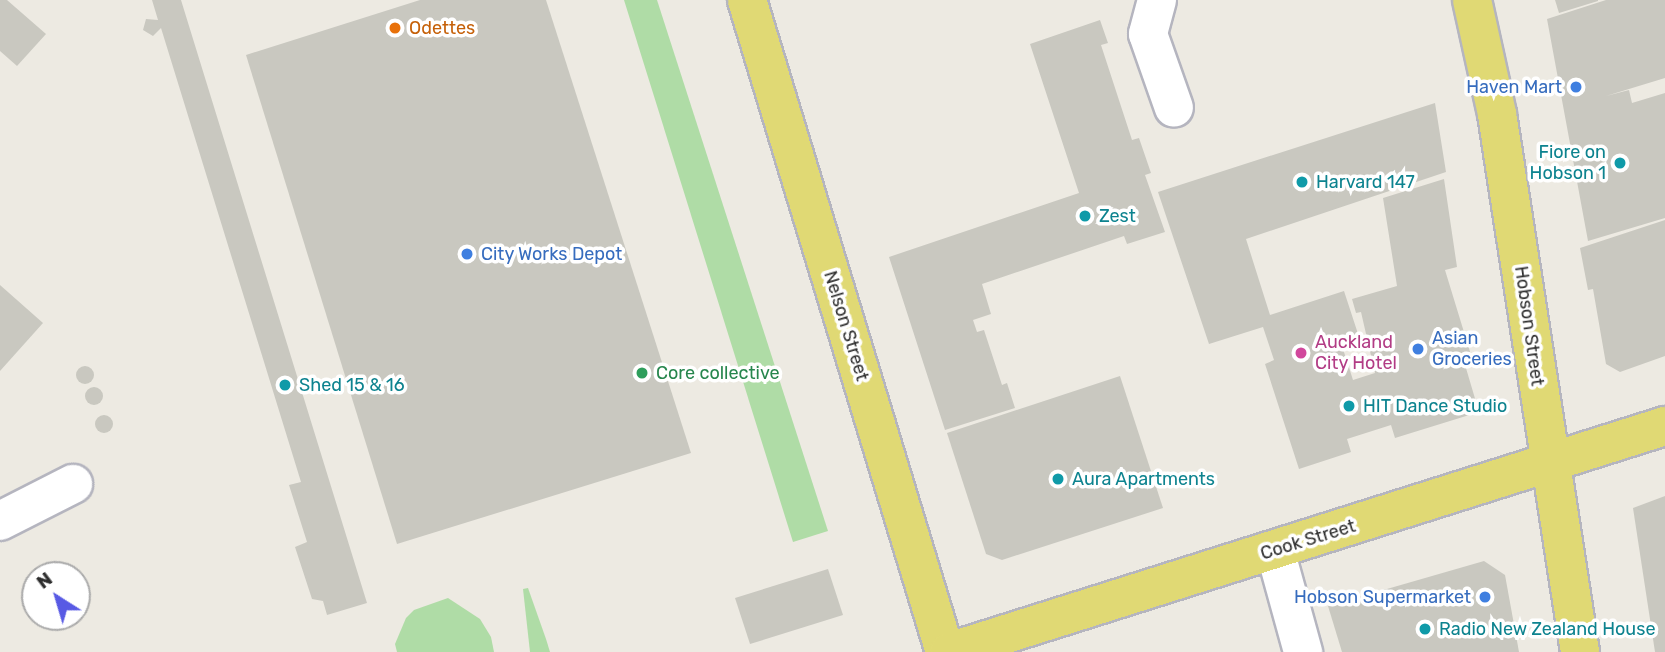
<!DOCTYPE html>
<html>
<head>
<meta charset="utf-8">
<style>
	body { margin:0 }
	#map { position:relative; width:1665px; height:652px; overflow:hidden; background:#edeae2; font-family:Rubik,sans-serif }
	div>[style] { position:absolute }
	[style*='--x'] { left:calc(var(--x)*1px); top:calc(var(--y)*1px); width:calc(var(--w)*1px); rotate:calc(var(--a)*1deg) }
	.green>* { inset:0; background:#afdca6 }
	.building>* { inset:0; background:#c9c8c0 }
	.round { border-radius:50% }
	.roads { filter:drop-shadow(2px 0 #b5b5bf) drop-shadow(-2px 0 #b5b5bf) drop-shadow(0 2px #b5b5bf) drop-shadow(0 -2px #b5b5bf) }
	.minor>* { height:38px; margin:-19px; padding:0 19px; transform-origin:19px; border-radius:19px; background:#fff }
	.major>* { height:38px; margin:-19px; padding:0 19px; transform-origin:19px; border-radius:19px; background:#e0d974 }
	.dots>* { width:19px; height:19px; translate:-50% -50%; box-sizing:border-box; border:4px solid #fff; border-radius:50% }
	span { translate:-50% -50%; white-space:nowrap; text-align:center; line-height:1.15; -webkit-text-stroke:7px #fff; paint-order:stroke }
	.food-label { font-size:18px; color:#c56008 }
	.left { translate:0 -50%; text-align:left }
	.shop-label { font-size:18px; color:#366cbe }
	.right { translate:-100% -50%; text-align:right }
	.culture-label { font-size:18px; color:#0d838f }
	.street-label { font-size:18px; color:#2d2d2d }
	.hotel-label { font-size:18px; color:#b23c85 }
	.leisure-label { font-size:18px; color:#27864d }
	.north { position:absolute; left:21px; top:561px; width:70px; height:70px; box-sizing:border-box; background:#fff; border:2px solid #ababab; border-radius:50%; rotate:323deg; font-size:19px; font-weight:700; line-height:28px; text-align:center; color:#2d2d2d }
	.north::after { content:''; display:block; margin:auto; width:24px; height:32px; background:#585ae4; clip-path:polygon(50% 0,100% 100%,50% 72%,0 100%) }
</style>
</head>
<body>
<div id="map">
	<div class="green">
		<div style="clip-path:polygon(624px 0,657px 0,828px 531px,793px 542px)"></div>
		<div style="clip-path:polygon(528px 588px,546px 639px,550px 652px,530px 652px,523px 589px)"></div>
		<div style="clip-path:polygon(448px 598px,480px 619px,491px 637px,494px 652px,397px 652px,395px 644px,406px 618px,414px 610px)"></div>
	</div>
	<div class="building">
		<div style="clip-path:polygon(0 0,7px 0,46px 34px,17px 66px,0 51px)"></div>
		<div style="clip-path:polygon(152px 0,181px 0,367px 603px,327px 615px,323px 601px,312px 599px,295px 547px,307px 542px,289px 485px,301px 482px,161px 28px,153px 36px,143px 30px,146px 19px,158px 20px)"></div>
		<div style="clip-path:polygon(420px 0,546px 0,691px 453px,397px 544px,246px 55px)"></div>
		<div style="clip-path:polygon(1555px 0,1598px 0,1598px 1px,1559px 13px)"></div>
		<div style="clip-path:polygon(1606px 0,1665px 0,1665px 78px,1606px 96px,1629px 90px,1632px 103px,1665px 93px,1665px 218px,1588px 241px,1547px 19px)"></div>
		<div style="clip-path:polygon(1100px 20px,1108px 43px,1101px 45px,1132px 140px,1139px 138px,1151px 173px,1145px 175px,1165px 232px,1127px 244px,1124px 236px,982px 284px,991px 314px,973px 320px,977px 332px,984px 330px,1002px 385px,1007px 383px,1015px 408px,945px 430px,889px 257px,1079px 193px,1030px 44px)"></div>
		<div style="clip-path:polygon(1435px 103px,1446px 172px,1246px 239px,1270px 315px,1344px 291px,1361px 343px,1343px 349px,1353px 380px,1375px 373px,1361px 312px,1356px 313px,1352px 299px,1397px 286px,1383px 198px,1444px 179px,1457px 267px,1445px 270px,1471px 355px,1463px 358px,1479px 412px,1395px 438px,1391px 425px,1347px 439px,1351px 452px,1299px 469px,1265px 364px,1274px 360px,1263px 327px,1209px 344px,1158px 192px)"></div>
		<div style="clip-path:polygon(1665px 220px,1665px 356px,1620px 372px,1606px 364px,1593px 289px,1588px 290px,1580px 248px)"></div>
		<div style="clip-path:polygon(0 285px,43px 323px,0 371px)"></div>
		<div class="round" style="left:76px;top:366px;width:18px;height:18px"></div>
		<div style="clip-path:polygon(1120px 376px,1163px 508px,1002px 560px,986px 554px,947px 433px)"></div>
		<div class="round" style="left:85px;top:387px;width:18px;height:18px"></div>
		<div class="round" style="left:95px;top:415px;width:18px;height:18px"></div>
		<div style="clip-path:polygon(1665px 496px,1665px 652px,1655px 652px,1633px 508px)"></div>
		<div style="clip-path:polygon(1484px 561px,1505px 575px,1519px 652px,1342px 652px,1328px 606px)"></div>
		<div style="clip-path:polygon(828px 569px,843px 615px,750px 644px,735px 598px)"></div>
	</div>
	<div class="roads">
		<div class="minor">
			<div style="--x:1157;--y:0;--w:35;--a:105"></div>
			<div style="--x:1148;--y:34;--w:78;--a:70.6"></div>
			<div style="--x:0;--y:521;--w:82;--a:-26.9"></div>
			<div style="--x:1275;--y:550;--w:106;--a:74.6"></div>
		</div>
		<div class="major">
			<div style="--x:747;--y:0;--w:681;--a:73.11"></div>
			<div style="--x:1472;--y:0;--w:117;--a:77.6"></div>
			<div style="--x:1497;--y:114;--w:544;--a:81.23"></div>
			<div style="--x:949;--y:652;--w:751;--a:-17.52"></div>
		</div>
	</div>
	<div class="dots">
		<div style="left:395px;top:28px;background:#e8710a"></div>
		<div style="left:1576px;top:87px;background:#3f7fe0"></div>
		<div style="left:1620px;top:163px;background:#0f9aa8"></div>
		<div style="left:1302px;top:182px;background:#0f9aa8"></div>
		<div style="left:1085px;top:216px;background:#0f9aa8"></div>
		<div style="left:467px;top:254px;background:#3f7fe0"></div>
		<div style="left:1418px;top:349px;background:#3f7fe0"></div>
		<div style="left:1301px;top:353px;background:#d1479c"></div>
		<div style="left:642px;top:373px;background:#2e9e5b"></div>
		<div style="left:285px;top:385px;background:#0f9aa8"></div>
		<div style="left:1349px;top:406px;background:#0f9aa8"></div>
		<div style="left:1058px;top:479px;background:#0f9aa8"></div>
		<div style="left:1485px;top:597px;background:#3f7fe0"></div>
		<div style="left:1425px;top:629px;background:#0f9aa8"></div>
	</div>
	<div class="food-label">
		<span class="left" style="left:409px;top:28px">Odettes</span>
	</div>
	<div class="shop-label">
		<span class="right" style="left:1562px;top:87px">Haven Mart</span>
		<span class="left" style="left:481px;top:254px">City Works Depot</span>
		<span class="left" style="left:1432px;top:349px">Asian<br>Groceries</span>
		<span class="right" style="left:1471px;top:597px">Hobson Supermarket</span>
	</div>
	<div class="culture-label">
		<span class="right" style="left:1606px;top:163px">Fiore on<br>Hobson 1</span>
		<span class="left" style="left:1316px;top:182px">Harvard 147</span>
		<span class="left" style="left:1099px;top:216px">Zest</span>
		<span class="left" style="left:299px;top:385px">Shed 15 &amp; 16</span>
		<span class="left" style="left:1363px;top:406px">HIT Dance Studio</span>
		<span class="left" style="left:1072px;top:479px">Aura Apartments</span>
		<span class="left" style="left:1439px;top:629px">Radio New Zealand House</span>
	</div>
	<div class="street-label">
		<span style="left:846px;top:326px;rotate:73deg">Nelson Street</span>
		<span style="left:1529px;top:326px;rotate:82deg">Hobson Street</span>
		<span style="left:1308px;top:540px;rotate:-17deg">Cook Street</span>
	</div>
	<div class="hotel-label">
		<span class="left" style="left:1315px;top:353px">Auckland<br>City Hotel</span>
	</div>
	<div class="leisure-label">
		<span class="left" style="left:656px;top:373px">Core collective</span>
	</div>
	<div class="north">N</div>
</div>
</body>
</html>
